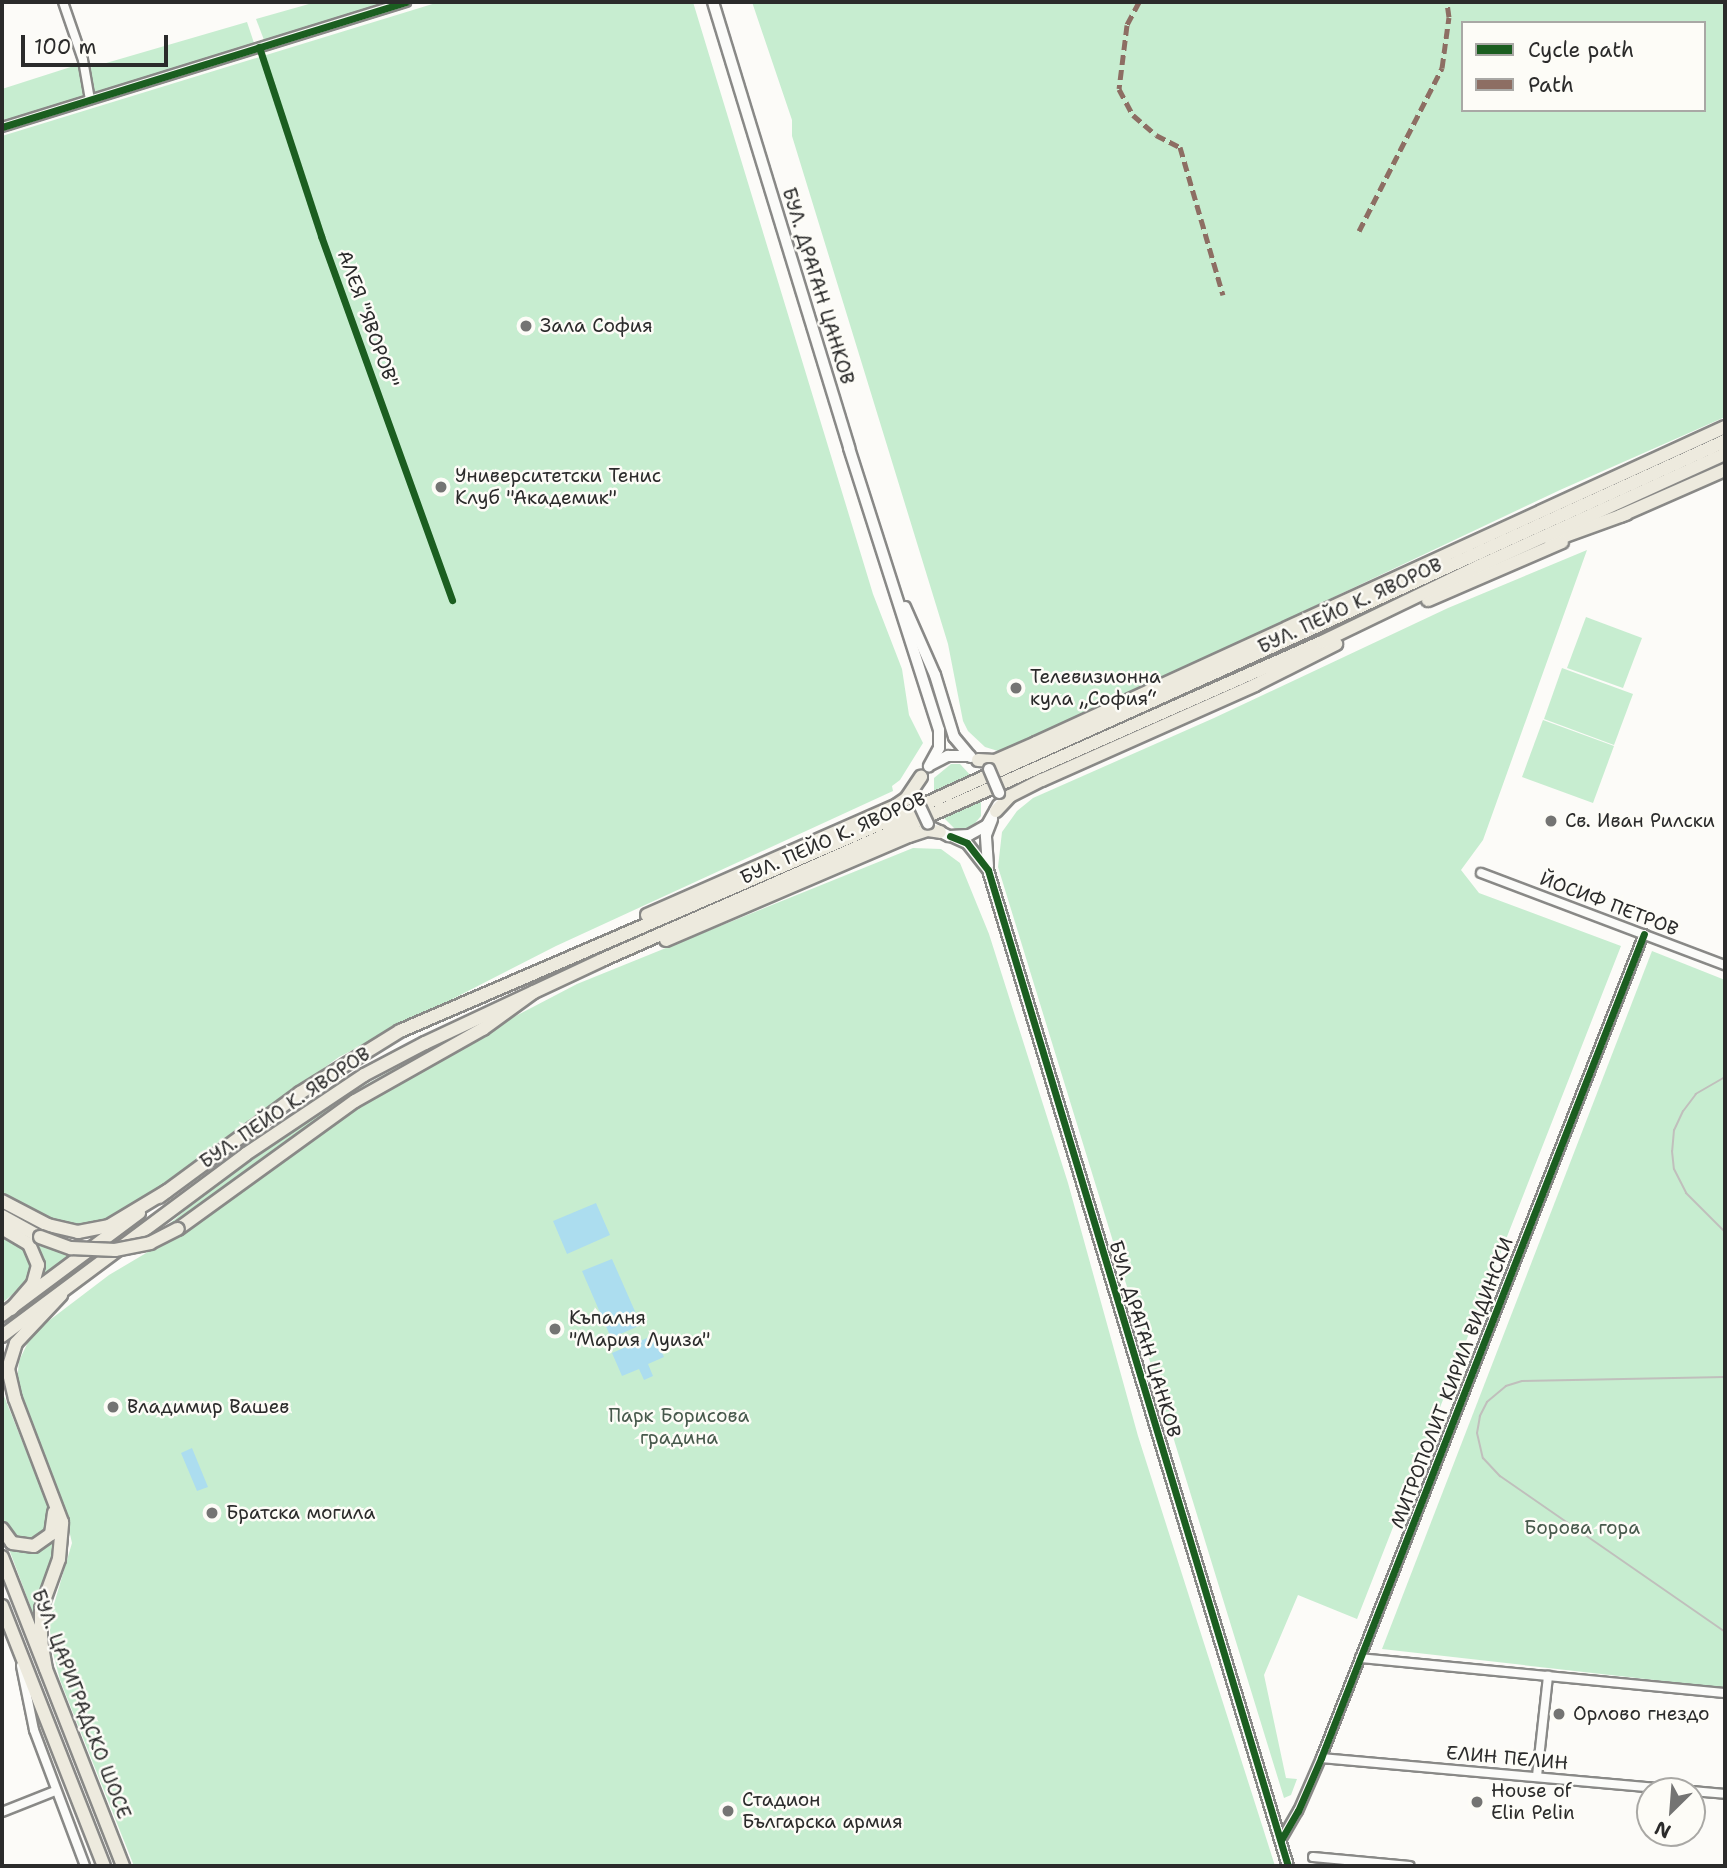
<!DOCTYPE html>
<html>
<head>
<meta charset="utf-8">
<style>
	body { margin:0 }
	#map { position:relative; width:1727px; height:1868px; overflow:hidden; background:#fcfbf8; font-family:"Shantell Sans",sans-serif }
	div>[style] { position:absolute }
	[style*='--x'] { left:calc(var(--x)*1px); top:calc(var(--y)*1px); width:calc(var(--w)*1px); rotate:calc(var(--a)*1deg) }
	.green>* { inset:0; background:#c7edd0 }
	.water>* { inset:0; background:#acddef }
	.roads { filter:drop-shadow(2px 0 #898987) drop-shadow(-2px 0 #898987) drop-shadow(0 2px #898987) drop-shadow(0 -2px #898987) }
	.minor>* { height:8px; margin:-4px; padding:0 4px; transform-origin:4px; border-radius:4px; background:#fbfbf9 }
	.tertiary>* { height:10px; margin:-5px; padding:0 5px; transform-origin:5px; border-radius:5px; background:#fbfbf9 }
	.secondary>* { height:10px; margin:-5px; padding:0 5px; transform-origin:5px; border-radius:5px; background:#fbfbf9 }
	.primary>* { height:12px; margin:-6px; padding:0 6px; transform-origin:6px; border-radius:6px; background:#edeade }
	.trunk>* { height:12px; margin:-6px; padding:0 6px; transform-origin:6px; border-radius:6px; background:#edeade }
	.tram>* { height:2px; margin:-1px; padding:0 1px; transform-origin:1px; border-radius:1px; background:#c0bfbc }
	.bridges { filter:drop-shadow(2px 0 #898987) drop-shadow(-2px 0 #898987) drop-shadow(0 2px #898987) drop-shadow(0 -2px #898987) }
	.secondary-bridge>* { height:10px; margin:-5px; padding:0 5px; transform-origin:5px; border-radius:5px; background:#fbfbf9 }
	.trunk-bridge>* { height:12px; margin:-6px; padding:0 6px; transform-origin:6px; border-radius:6px; background:#edeade }
	.quiet>* { height:5px; margin-top:-2.5px; transform-origin:0; background:repeating-linear-gradient(90deg,#8d6e63 0 10px,transparent 0 15px) }
	.cycleway>* { height:7px; margin:-3.5px; padding:0 3.5px; transform-origin:3.5px; border-radius:3.5px; background:#1b5e20 }
	.dots>* { width:19px; height:19px; translate:-50% -50%; box-sizing:border-box; border:4px solid #fdfcf7; border-radius:50% }
	span { translate:-50% -50%; white-space:nowrap; text-align:center; line-height:1.15; -webkit-text-stroke:5px #fdfcf7; paint-order:stroke }
	.street-label { font-size:19px; color:#2b2b2b }
	.poi-label { font-size:19px; color:#2b2b2b }
	.left { translate:0 -50%; text-align:left }
	.park-label { font-size:19px; color:#47594c }
	.frame { position:absolute; inset:0; border:4px solid #2b2b2b; pointer-events:none }
	.legend { position:absolute; left:1461px; top:21px; width:245px; height:91px; box-sizing:border-box; background:#fdfcf7; border:2px solid #a9a8a5; margin:0; padding:9px 12px; list-style:none; font-size:21px; color:#2b2b2b }
	.legend li { display:flex; align-items:center; gap:14px; height:35px }
	.legend b { width:35px; border:2px solid #a9a8a5 }
	.north { position:absolute; left:1636px; top:1777px; width:70px; height:70px; box-sizing:border-box; background:#fdfcf7; border:2px solid #a9a8a5; border-radius:50%; rotate:205deg; font-size:19px; font-weight:700; line-height:28px; text-align:center; color:#2b2b2b }
	.north::after { content:''; display:block; margin:auto; width:24px; height:32px; background:#747473; clip-path:polygon(50% 0,100% 100%,50% 72%,0 100%) }
	.scale { position:absolute; left:21px; top:35px; width:147px; height:32px; box-sizing:border-box; border:4px solid #2b2b2b; border-top:0; padding-left:9px; font-size:21px; line-height:24px; white-space:nowrap; color:#2b2b2b; -webkit-text-stroke:5px #fdfcf7; paint-order:stroke }
</style>
</head>
<body>
<div id="map">
	<div class="green">
		<div style="clip-path:polygon(316px 2px,376px 2px,378px 6px,264px 40px,256px 19px)"></div>
		<div style="clip-path:polygon(439px 2px,693px 2px,873px 594px,902px 669px,909px 715px,923px 743px,900px 780px,892px 786px,893px 791px,556px 946px,339px 1057px,132px 1207px,103px 1223px,80px 1227px,53px 1221px,2px 1194px,2px 136px)"></div>
		<div style="clip-path:polygon(evenodd,752px 2px,1725px 2px,1725px 417px,1560px 490px,1099px 708px,998px 751px,985px 747px,968px 731px,963px 721px,948px 644px,792px 136px,792px 120px,752px 2px,1463px 23px,1704px 23px,1704px 110px,1463px 110px,1463px 23px)"></div>
		<div style="clip-path:polygon(247px 22px,254px 43px,94px 94px,89px 68px)"></div>
		<div style="clip-path:polygon(80px 64px,86px 96px,2px 122px,2px 89px)"></div>
		<div style="clip-path:polygon(1587px 550px,1483px 840px,1461px 870px,1479px 893px,1621px 946px,1357px 1619px,1298px 1595px,1264px 1675px,1286px 1778px,1297px 1779px,1291px 1795px,1284px 1798px,998px 867px,1002px 832px,1017px 811px,1033px 798px,1214px 718px,1448px 608px)"></div>
		<div style="clip-path:polygon(1586px 617px,1642px 638px,1623px 688px,1567px 668px)"></div>
		<div style="clip-path:polygon(1562px 668px,1633px 694px,1614px 745px,1544px 719px)"></div>
		<div style="clip-path:polygon(1543px 720px,1614px 746px,1593px 803px,1522px 777px)"></div>
		<div style="clip-path:polygon(951px 764px,960px 764px,972px 777px,934px 793px,934px 778px)"></div>
		<div style="clip-path:polygon(981px 801px,981px 816px,971px 828px,956px 830px,943px 817px)"></div>
		<div style="clip-path:polygon(913px 848px,941px 849px,960px 863px,989px 934px,1068px 1183px,1138px 1436px,1275px 1866px,134px 1866px,60px 1680px,52px 1649px,49px 1621px,72px 1543px,65px 1512px,17px 1382px,19px 1361px,29px 1340px,38px 1329px,109px 1275px,185px 1230px,372px 1098px,508px 1020px,577px 984px)"></div>
		<div style="clip-path:polygon(1652px 951px,1725px 980px,1725px 1688px,1382px 1649px)"></div>
		<div style="clip-path:polygon(422px 1053px,425px 1054px,331px 1110px,186px 1217px,169px 1224px,202px 1196px,328px 1106px)"></div>
		<div style="clip-path:polygon(2px 1222px,47px 1246px,72px 1254px,43px 1277px,42px 1256px,34px 1242px)"></div>
		<div style="clip-path:polygon(2px 1235px,26px 1249px,32px 1262px,29px 1281px,2px 1303px)"></div>
		<div style="clip-path:polygon(2px 1391px,50px 1511px,47px 1528px,31px 1540px,14px 1538px,2px 1519px)"></div>
		<div style="clip-path:polygon(55px 1538px,54px 1555px,38px 1597px,34px 1616px,9px 1549px,38px 1551px)"></div>
	</div>
	<div class="water">
		<div style="clip-path:polygon(596px 1203px,610px 1235px,567px 1254px,553px 1221px)"></div>
		<div style="clip-path:polygon(612px 1259px,641px 1325px,611px 1338px,582px 1271px)"></div>
		<div style="clip-path:polygon(654px 1335px,664px 1357px,648px 1364px,653px 1376px,644px 1380px,639px 1369px,622px 1376px,612px 1353px)"></div>
		<div style="clip-path:polygon(192px 1448px,208px 1487px,197px 1491px,181px 1453px)"></div>
	</div>
	<div class="roads">
		<div class="minor">
			<div style="--x:63;--y:2;--w:61;--a:71"></div>
			<div style="--x:83;--y:60;--w:40;--a:80"></div>
			<div style="--x:2;--y:127;--w:423;--a:-17.2"></div>
			<div style="--x:1481;--y:873;--w:261;--a:20.7"></div>
			<div style="--x:1360;--y:1658;--w:367;--a:5.5"></div>
			<div style="--x:21;--y:1666;--w:65;--a:78.5"></div>
			<div style="--x:34;--y:1730;--w:145;--a:69.4"></div>
			<div style="--x:1321;--y:1758;--w:371;--a:5.1"></div>
			<div style="--x:1537;--y:1776;--w:101;--a:-83.7"></div>
			<div style="--x:1692;--y:1791;--w:33;--a:5"></div>
			<div style="--x:2;--y:1812;--w:57;--a:-21.6"></div>
			<div style="--x:1281;--y:1840;--w:34;--a:-60"></div>
			<div style="--x:1298;--y:1811;--w:58;--a:-66.5"></div>
			<div style="--x:1321;--y:1758;--w:885;--a:-68.6"></div>
			<div style="--x:1313;--y:1857;--w:97;--a:5.3"></div>
		</div>
		<div class="tertiary">
			<div style="--x:951;--y:836;--w:17;--a:24"></div>
			<div style="--x:967;--y:843;--w:34;--a:52"></div>
			<div style="--x:988;--y:870;--w:1040;--a:73.24"></div>
			<div style="--x:988;--y:866;--w:31;--a:-94"></div>
			<div style="--x:986;--y:835;--w:17;--a:-69"></div>
		</div>
		<div class="secondary">
			<div style="--x:713;--y:2;--w:466;--a:73"></div>
			<div style="--x:849;--y:448;--w:296;--a:72.3"></div>
			<div style="--x:939;--y:730;--w:18;--a:90"></div>
			<div style="--x:939;--y:748;--w:21;--a:119"></div>
			<div style="--x:905;--y:607;--w:74;--a:66.2"></div>
			<div style="--x:935;--y:675;--w:65;--a:73"></div>
			<div style="--x:954;--y:737;--w:26;--a:50"></div>
			<div style="--x:932;--y:764;--w:18;--a:-27"></div>
			<div style="--x:948;--y:756;--w:22;--a:0"></div>
			<div style="--x:933;--y:828;--w:18;--a:27"></div>
			<div style="--x:949;--y:836;--w:20;--a:-3"></div>
			<div style="--x:969;--y:835;--w:21;--a:-29"></div>
			<div style="--x:987;--y:825;--w:23;--a:-61"></div>
		</div>
		<div class="primary">
			<div style="--x:1620;--y:516;--w:115;--a:-23.7"></div>
			<div style="--x:1551;--y:541;--w:80;--a:-19.8"></div>
			<div style="--x:1428;--y:600;--w:146;--a:-23.4"></div>
			<div style="--x:978;--y:760;--w:17;--a:3"></div>
			<div style="--x:995;--y:761;--w:45;--a:-23.7"></div>
			<div style="--x:1036;--y:743;--w:758;--a:-24.64"></div>
			<div style="--x:996;--y:811;--w:21;--a:-47"></div>
			<div style="--x:1010;--y:796;--w:36;--a:-27"></div>
			<div style="--x:1042;--y:780;--w:233;--a:-24"></div>
			<div style="--x:1255;--y:685;--w:91;--a:-26.8"></div>
			<div style="--x:647;--y:915;--w:273;--a:-23.7"></div>
			<div style="--x:897;--y:805;--w:11;--a:-34"></div>
			<div style="--x:906;--y:799;--w:27;--a:-56"></div>
			<div style="--x:666;--y:940;--w:264;--a:-23.2"></div>
			<div style="--x:909;--y:836;--w:20;--a:-18"></div>
			<div style="--x:928;--y:830;--w:12;--a:9"></div>
			<div style="--x:159;--y:1197;--w:175;--a:-36.4"></div>
			<div style="--x:300;--y:1093;--w:118;--a:-31.8"></div>
			<div style="--x:400;--y:1031;--w:555;--a:-23.33"></div>
			<div style="--x:910;--y:811;--w:895;--a:-24.42"></div>
			<div style="--x:2;--y:1315;--w:171;--a:-36.7"></div>
			<div style="--x:2;--y:1336;--w:304;--a:-36.7"></div>
			<div style="--x:246;--y:1154;--w:142;--a:-33.8"></div>
			<div style="--x:364;--y:1075;--w:69;--a:-27.7"></div>
			<div style="--x:425;--y:1043;--w:195;--a:-25.1"></div>
			<div style="--x:602;--y:960;--w:787;--a:-23.83"></div>
			<div style="--x:1322;--y:642;--w:174;--a:-25.8"></div>
			<div style="--x:1479;--y:566;--w:270;--a:-24.5"></div>
		</div>
		<div class="trunk">
			<div style="--x:2;--y:1201;--w:52;--a:27.6"></div>
			<div style="--x:48;--y:1225;--w:31;--a:13"></div>
			<div style="--x:78;--y:1232;--w:32;--a:-11"></div>
			<div style="--x:109;--y:1226;--w:68;--a:-31.1"></div>
			<div style="--x:2;--y:1216;--w:43;--a:28.9"></div>
			<div style="--x:2;--y:1228;--w:31;--a:31"></div>
			<div style="--x:29;--y:1244;--w:23;--a:67"></div>
			<div style="--x:38;--y:1265;--w:20;--a:105"></div>
			<div style="--x:33;--y:1284;--w:33;--a:131"></div>
			<div style="--x:178;--y:1229;--w:218;--a:-35.9"></div>
			<div style="--x:355;--y:1101;--w:147;--a:-29.4"></div>
			<div style="--x:483;--y:1029;--w:63;--a:-36"></div>
			<div style="--x:2;--y:1529;--w:17;--a:54"></div>
			<div style="--x:12;--y:1543;--w:22;--a:8"></div>
			<div style="--x:34;--y:1546;--w:21;--a:-35"></div>
			<div style="--x:51;--y:1534;--w:22;--a:-82"></div>
			<div style="--x:2;--y:1557;--w:332;--a:68.6"></div>
			<div style="--x:2;--y:1606;--w:279;--a:68.6"></div>
			<div style="--x:46;--y:1669;--w:27;--a:-100"></div>
			<div style="--x:41;--y:1642;--w:33;--a:-90"></div>
			<div style="--x:41;--y:1609;--w:53;--a:-70.2"></div>
			<div style="--x:59;--y:1559;--w:37;--a:-85"></div>
			<div style="--x:62;--y:1522;--w:132;--a:-110.9"></div>
			<div style="--x:15;--y:1399;--w:31;--a:-103"></div>
			<div style="--x:8;--y:1369;--w:27;--a:-73"></div>
			<div style="--x:16;--y:1343;--w:66;--a:-46.8"></div>
		</div>
	</div>
	<div class="tram">
		<div style="--x:1725;--y:1077;--w:34;--a:150"></div>
		<div style="--x:1696;--y:1094;--w:21;--a:127"></div>
		<div style="--x:1683;--y:1111;--w:21;--a:115"></div>
		<div style="--x:1674;--y:1130;--w:21;--a:95"></div>
		<div style="--x:1672;--y:1151;--w:18;--a:84"></div>
		<div style="--x:1674;--y:1169;--w:27;--a:63"></div>
		<div style="--x:1686;--y:1193;--w:55;--a:45"></div>
		<div style="--x:1725;--y:1377;--w:203;--a:178.9"></div>
		<div style="--x:1522;--y:1381;--w:17;--a:163"></div>
		<div style="--x:1506;--y:1386;--w:25;--a:140"></div>
		<div style="--x:1487;--y:1402;--w:16;--a:117"></div>
		<div style="--x:1480;--y:1416;--w:17;--a:100"></div>
		<div style="--x:1477;--y:1433;--w:26;--a:77"></div>
		<div style="--x:1483;--y:1458;--w:25;--a:47"></div>
		<div style="--x:1500;--y:1476;--w:274;--a:34.7"></div>
	</div>
	<div class="bridges">
		<div class="secondary-bridge">
			<div style="--x:989;--y:769;--w:26;--a:67"></div>
			<div style="--x:917;--y:800;--w:26;--a:65"></div>
		</div>
		<div class="trunk-bridge">
			<div style="--x:40;--y:1237;--w:33;--a:20"></div>
			<div style="--x:71;--y:1248;--w:44;--a:2.6"></div>
			<div style="--x:115;--y:1250;--w:36;--a:-11"></div>
			<div style="--x:150;--y:1243;--w:31;--a:-27"></div>
		</div>
	</div>
	<div class="quiet">
		<div style="--x:1139;--y:2;--w:26;--a:118"></div>
		<div style="--x:1127;--y:25;--w:64;--a:97.1"></div>
		<div style="--x:1119;--y:89;--w:30;--a:62"></div>
		<div style="--x:1133;--y:115;--w:30;--a:41"></div>
		<div style="--x:1156;--y:135;--w:27;--a:27"></div>
		<div style="--x:1180;--y:147;--w:154;--a:73.8"></div>
		<div style="--x:1359;--y:231;--w:183;--a:-63"></div>
		<div style="--x:1442;--y:68;--w:51;--a:-82.2"></div>
		<div style="--x:1449;--y:17;--w:15;--a:-98"></div>
	</div>
	<div class="cycleway">
		<div style="--x:259;--y:47;--w:199;--a:71.8"></div>
		<div style="--x:321;--y:236;--w:387;--a:70.2"></div>
		<div style="--x:2;--y:127;--w:423;--a:-17.2"></div>
		<div style="--x:950;--y:836;--w:18;--a:22"></div>
		<div style="--x:967;--y:843;--w:34;--a:52"></div>
		<div style="--x:988;--y:870;--w:1040;--a:73.24"></div>
		<div style="--x:1281;--y:1840;--w:34;--a:-60"></div>
		<div style="--x:1298;--y:1811;--w:58;--a:-66.5"></div>
		<div style="--x:1321;--y:1758;--w:885;--a:-68.6"></div>
	</div>
	<div class="dots">
		<div style="left:526px;top:326px;background:#747473"></div>
		<div style="left:441px;top:487px;background:#747473"></div>
		<div style="left:1016px;top:688px;background:#747473"></div>
		<div style="left:1551px;top:821px;background:#747473"></div>
		<div style="left:555px;top:1329px;background:#747473"></div>
		<div style="left:113px;top:1407px;background:#747473"></div>
		<div style="left:212px;top:1513px;background:#747473"></div>
		<div style="left:1559px;top:1714px;background:#747473"></div>
		<div style="left:1477px;top:1802px;background:#747473"></div>
		<div style="left:728px;top:1811px;background:#747473"></div>
	</div>
	<div class="street-label">
		<span style="left:818px;top:286px;rotate:73deg">БУЛ. ДРАГАН ЦАНКОВ</span>
		<span style="left:368px;top:319px;rotate:70deg">АЛЕЯ "ЯВОРОВ"</span>
		<span style="left:1350px;top:606px;rotate:-25deg">БУЛ. ПЕЙО К. ЯВОРОВ</span>
		<span style="left:833px;top:838px;rotate:-24deg">БУЛ. ПЕЙО К. ЯВОРОВ</span>
		<span style="left:1609px;top:904px;rotate:21deg">ЙОСИФ ПЕТРОВ</span>
		<span style="left:285px;top:1108px;rotate:-34deg">БУЛ. ПЕЙО К. ЯВОРОВ</span>
		<span style="left:1145px;top:1339px;rotate:73deg">БУЛ. ДРАГАН ЦАНКОВ</span>
		<span style="left:1452px;top:1383px;rotate:-69deg">МИТРОПОЛИТ КИРИЛ ВИДИНСКИ</span>
		<span style="left:81px;top:1704px;rotate:69deg">БУЛ. ЦАРИГРАДСКО ШОСЕ</span>
		<span style="left:1507px;top:1758px;rotate:5deg">ЕЛИН ПЕЛИН</span>
	</div>
	<div class="poi-label">
		<span class="left" style="left:540px;top:326px">Зала София</span>
		<span class="left" style="left:455px;top:487px">Университетски Тенис<br>Клуб "Академик"</span>
		<span class="left" style="left:1030px;top:688px">Телевизионна<br>кула „София“</span>
		<span class="left" style="left:1565px;top:821px">Св. Иван Рилски</span>
		<span class="left" style="left:569px;top:1329px">Къпалня<br>"Мария Луиза"</span>
		<span class="left" style="left:127px;top:1407px">Владимир Вашев</span>
		<span class="left" style="left:226px;top:1513px">Братска могила</span>
		<span class="left" style="left:1573px;top:1714px">Орлово гнездо</span>
		<span class="left" style="left:1491px;top:1802px">House of<br>Elin Pelin</span>
		<span class="left" style="left:742px;top:1811px">Стадион<br>Българска армия</span>
	</div>
	<div class="park-label">
		<span style="left:679px;top:1427px">Парк Борисова<br>градина</span>
		<span style="left:1582px;top:1528px">Борова гора</span>
	</div>
	<div class="frame"></div>
	<ul class="legend">
	<li><b style="height:9px;background:#1b5e20"></b>Cycle path</li>
	<li><b style="height:9px;background:#8d6e63"></b>Path</li>
	</ul>
	<div class="north">N</div>
	<div class="scale">100 m</div>
</div>
</body>
</html>
